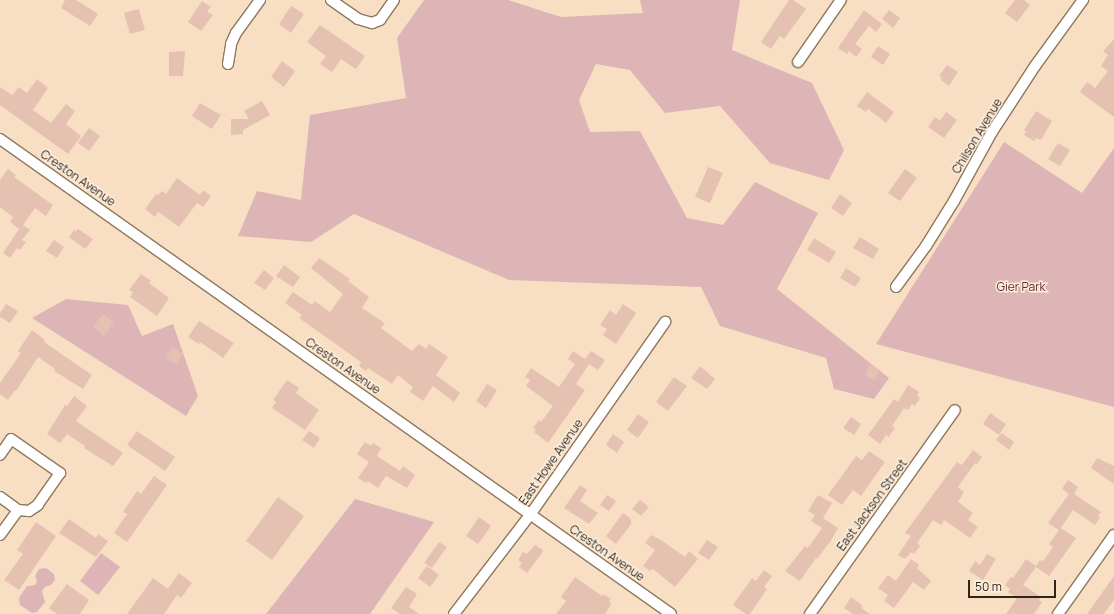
<!DOCTYPE html>
<html>
<head>
<meta charset="utf-8">
<style>
	body { margin:0 }
	#map { position:relative; width:1114px; height:614px; overflow:hidden; background:#f8dfc3; font-family:Manrope,sans-serif }
	div>[style] { position:absolute }
	[style*='--x'] { left:calc(var(--x)*1px); top:calc(var(--y)*1px); width:calc(var(--w)*1px); rotate:calc(var(--a)*1deg) }
	.green>* { inset:0; background:#ddb5b6 }
	.building>* { inset:0; background:#e5c1b2 }
	.roads { filter:drop-shadow(1px 0 #8e785e) drop-shadow(-1px 0 #8e785e) drop-shadow(0 1px #8e785e) drop-shadow(0 -1px #8e785e) }
	.minor>* { height:10px; margin:-5px; padding:0 5px; transform-origin:5px; border-radius:5px; background:#fff }
	span { translate:-50% -50%; white-space:nowrap; text-align:center; line-height:1.15; -webkit-text-stroke:3px #fdeedd; paint-order:stroke }
	.street-label { font-size:12px; color:#2d241a }
	.park-label { font-size:12px; color:#61272d }
	.scale { position:absolute; left:968px; top:580px; width:88px; height:18px; box-sizing:border-box; border:2px solid #2d241a; border-top:0; padding-left:5px; font-size:12px; line-height:14px; white-space:nowrap; color:#2d241a; -webkit-text-stroke:3px #fdeedd; paint-order:stroke }
</style>
</head>
<body>
<div id="map">
	<div class="green">
		<div style="clip-path:polygon(424px 0,508px 0,561px 17px,643px 13px,640px 0,740px 0,732px 50px,812px 83px,844px 150px,829px 180px,770px 163px,720px 106px,665px 113px,630px 70px,596px 64px,579px 100px,590px 132px,640px 131px,687px 218px,723px 225px,755px 182px,818px 213px,777px 289px,889px 378px,874px 399px,834px 389px,826px 358px,720px 326px,701px 287px,509px 280px,354px 214px,311px 242px,238px 236px,257px 191px,301px 200px,310px 115px,406px 98px,397px 38px)"></div>
		<div style="clip-path:polygon(1004px 142px,1082px 193px,1114px 148px,1114px 407px,876px 344px)"></div>
		<div style="clip-path:polygon(66px 299px,128px 305px,142px 336px,173px 324px,198px 396px,186px 416px,32px 318px)"></div>
		<div style="clip-path:polygon(355px 499px,434px 522px,370px 614px,266px 614px)"></div>
		<div style="clip-path:polygon(101px 553px,120px 567px,98px 595px,80px 581px)"></div>
		<div style="clip-path:polygon(46px 568px,54px 574px,55px 580px,51px 585px,45px 587px,42px 591px,45px 602px,37px 612px,32px 613px,20px 605px,19px 598px,27px 586px,35px 585px,37px 581px,35px 576px,39px 569px)"></div>
	</div>
	<div class="building">
		<div style="clip-path:polygon(65px 0,76px 0,98px 14px,90px 26px,61px 8px)"></div>
		<div style="clip-path:polygon(789px 0,793px 0,806px 9px,784px 39px,780px 36px,771px 49px,761px 42px)"></div>
		<div style="clip-path:polygon(1015px 0,1024px 0,1030px 5px,1017px 22px,1005px 13px)"></div>
		<div style="clip-path:polygon(202px 1px,211px 7px,207px 12px,213px 15px,201px 31px,188px 22px)"></div>
		<div style="clip-path:polygon(291px 6px,304px 14px,291px 33px,279px 24px)"></div>
		<div style="clip-path:polygon(139px 9px,145px 30px,130px 34px,124px 13px)"></div>
		<div style="clip-path:polygon(864px 10px,882px 24px,876px 32px,869px 26px,855px 44px,862px 49px,856px 57px,849px 51px,847px 54px,838px 48px)"></div>
		<div style="clip-path:polygon(889px 10px,900px 18px,893px 28px,882px 19px)"></div>
		<div style="clip-path:polygon(320px 25px,365px 56px,356px 69px,341px 59px,332px 72px,320px 64px,326px 56px,307px 42px)"></div>
		<div style="clip-path:polygon(1114px 39px,1114px 117px,1080px 92px,1087px 82px,1095px 88px,1108px 71px,1101px 66px,1108px 55px,1103px 51px)"></div>
		<div style="clip-path:polygon(878px 46px,890px 54px,883px 65px,871px 57px)"></div>
		<div style="clip-path:polygon(185px 51px,183px 76px,169px 76px,169px 52px)"></div>
		<div style="clip-path:polygon(282px 61px,295px 71px,284px 87px,271px 77px)"></div>
		<div style="clip-path:polygon(947px 65px,958px 72px,949px 86px,941px 80px,942px 78px,939px 76px)"></div>
		<div style="clip-path:polygon(37px 79px,48px 88px,33px 110px,51px 123px,66px 104px,75px 111px,66px 124px,81px 136px,68px 154px,0 105px,0 87px,12px 95px,19px 87px,27px 93px)"></div>
		<div style="clip-path:polygon(867px 92px,894px 112px,886px 123px,868px 109px,866px 112px,857px 106px)"></div>
		<div style="clip-path:polygon(262px 101px,270px 115px,243px 130px,243px 134px,231px 135px,231px 119px,249px 119px,244px 111px)"></div>
		<div style="clip-path:polygon(200px 103px,221px 115px,212px 129px,192px 116px)"></div>
		<div style="clip-path:polygon(1036px 111px,1052px 121px,1041px 140px,1036px 138px,1034px 141px,1024px 135px,1026px 132px,1024px 130px)"></div>
		<div style="clip-path:polygon(946px 112px,957px 120px,944px 138px,928px 127px,935px 117px,940px 121px)"></div>
		<div style="clip-path:polygon(89px 128px,100px 136px,89px 151px,78px 143px)"></div>
		<div style="clip-path:polygon(1058px 143px,1070px 150px,1060px 166px,1048px 159px)"></div>
		<div style="clip-path:polygon(708px 167px,723px 173px,710px 203px,695px 197px)"></div>
		<div style="clip-path:polygon(8px 169px,16px 175px,14px 177px,53px 205px,46px 216px,35px 208px,23px 225px,30px 230px,22px 240px,26px 242px,20px 250px,17px 248px,10px 258px,3px 253px,19px 229px,10px 222px,13px 217px,0 207px,0 180px)"></div>
		<div style="clip-path:polygon(905px 169px,917px 178px,900px 201px,888px 193px)"></div>
		<div style="clip-path:polygon(177px 178px,200px 195px,203px 190px,211px 196px,203px 207px,197px 203px,179px 227px,160px 213px,158px 212px,155px 217px,145px 209px,156px 194px,158px 195px,162px 191px,166px 194px)"></div>
		<div style="clip-path:polygon(840px 194px,852px 203px,843px 216px,831px 208px)"></div>
		<div style="clip-path:polygon(78px 229px,93px 239px,85px 249px,69px 237px,74px 230px,76px 231px)"></div>
		<div style="clip-path:polygon(860px 237px,879px 249px,873px 259px,853px 248px)"></div>
		<div style="clip-path:polygon(814px 238px,836px 252px,829px 263px,807px 250px)"></div>
		<div style="clip-path:polygon(54px 240px,64px 247px,57px 258px,46px 251px)"></div>
		<div style="clip-path:polygon(319px 258px,350px 279px,348px 281px,369px 297px,362px 308px,385px 323px,381px 328px,412px 351px,419px 344px,426px 349px,429px 344px,448px 357px,436px 375px,460px 393px,454px 402px,433px 386px,423px 401px,410px 392px,413px 387px,398px 375px,392px 384px,368px 368px,366px 371px,359px 366px,361px 362px,299px 318px,302px 315px,285px 303px,293px 292px,312px 305px,315px 301px,330px 312px,343px 294px,311px 268px)"></div>
		<div style="clip-path:polygon(284px 265px,300px 277px,293px 287px,276px 276px)"></div>
		<div style="clip-path:polygon(846px 268px,861px 278px,855px 287px,840px 278px)"></div>
		<div style="clip-path:polygon(264px 270px,274px 278px,265px 290px,254px 283px)"></div>
		<div style="clip-path:polygon(141px 274px,151px 281px,149px 283px,169px 298px,157px 316px,130px 297px,133px 292px,129px 290px)"></div>
		<div style="clip-path:polygon(6px 304px,18px 311px,10px 323px,0 317px,0 313px)"></div>
		<div style="clip-path:polygon(623px 304px,636px 313px,616px 344px,603px 335px,607px 329px,600px 325px,610px 310px,616px 315px)"></div>
		<div style="clip-path:polygon(103px 314px,114px 322px,104px 336px,93px 327px)"></div>
		<div style="clip-path:polygon(199px 321px,234px 343px,223px 358px,200px 342px,199px 344px,188px 337px)"></div>
		<div style="clip-path:polygon(32px 330px,45px 340px,44px 342px,92px 375px,83px 389px,54px 371px,55px 369px,38px 357px,16px 391px,15px 390px,8px 400px,0 394px,0 383px,21px 353px,18px 351px)"></div>
		<div style="clip-path:polygon(173px 347px,183px 354px,176px 364px,166px 358px)"></div>
		<div style="clip-path:polygon(573px 351px,585px 359px,591px 351px,605px 360px,598px 370px,589px 364px,576px 384px,585px 390px,548px 443px,534px 432px,536px 430px,533px 428px,539px 420px,541px 422px,553px 406px,526px 386px,530px 380px,525px 377px,531px 368px,559px 387px,575px 364px,568px 359px)"></div>
		<div style="clip-path:polygon(870px 365px,880px 370px,875px 380px,865px 375px)"></div>
		<div style="clip-path:polygon(700px 366px,715px 379px,707px 389px,691px 378px)"></div>
		<div style="clip-path:polygon(674px 377px,687px 386px,668px 411px,656px 402px)"></div>
		<div style="clip-path:polygon(287px 380px,299px 388px,296px 393px,319px 410px,305px 430px,272px 408px,276px 402px,273px 400px)"></div>
		<div style="clip-path:polygon(487px 384px,497px 390px,486px 408px,476px 401px)"></div>
		<div style="clip-path:polygon(908px 385px,919px 392px,917px 396px,920px 398px,915px 406px,912px 404px,908px 410px,904px 408px,892px 426px,895px 428px,889px 437px,886px 435px,880px 444px,868px 435px,894px 399px,898px 402px)"></div>
		<div style="clip-path:polygon(74px 396px,87px 406px,76px 421px,123px 453px,113px 466px,84px 448px,85px 446px,67px 434px,60px 443px,47px 434px,65px 405px,67px 406px)"></div>
		<div style="clip-path:polygon(990px 413px,1006px 424px,999px 435px,983px 424px)"></div>
		<div style="clip-path:polygon(638px 414px,649px 422px,638px 438px,627px 430px)"></div>
		<div style="clip-path:polygon(851px 417px,861px 424px,854px 435px,843px 428px)"></div>
		<div style="clip-path:polygon(137px 431px,175px 457px,165px 471px,127px 445px)"></div>
		<div style="clip-path:polygon(309px 431px,320px 438px,314px 448px,302px 440px)"></div>
		<div style="clip-path:polygon(1002px 433px,1014px 442px,1009px 450px,996px 440px)"></div>
		<div style="clip-path:polygon(613px 434px,624px 442px,617px 453px,606px 445px)"></div>
		<div style="clip-path:polygon(365px 442px,371px 446px,373px 443px,381px 448px,377px 456px,400px 471px,403px 466px,415px 475px,407px 488px,386px 476px,378px 488px,368px 481px,366px 483px,358px 478px,369px 462px,357px 454px)"></div>
		<div style="clip-path:polygon(973px 450px,982px 457px,977px 464px,975px 463px,958px 487px,964px 492px,958px 502px,973px 513px,968px 520px,978px 527px,970px 538px,944px 520px,941px 525px,933px 520px,917px 543px,920px 546px,914px 554px,911px 552px,905px 559px,898px 555px,911px 536px,905px 533px,957px 462px,962px 465px)"></div>
		<div style="clip-path:polygon(869px 451px,885px 462px,861px 496px,853px 490px,842px 505px,828px 495px,856px 456px,862px 460px)"></div>
		<div style="clip-path:polygon(1097px 458px,1114px 466px,1114px 484px,1091px 468px)"></div>
		<div style="clip-path:polygon(154px 476px,167px 485px,127px 542px,114px 533px,127px 514px,123px 512px,137px 491px,141px 494px)"></div>
		<div style="clip-path:polygon(1068px 480px,1078px 487px,1074px 494px,1101px 512px,1098px 516px,1100px 517px,1095px 525px,1073px 510px,1061px 528px,1076px 538px,1049px 576px,1036px 567px,1023px 585px,1041px 597px,1039px 600px,1042px 602px,1034px 614px,1006px 614px,1017px 598px,1008px 592px,1010px 589px,1005px 585px,1011px 577px,1013px 578px,1026px 559px,1036px 566px,1040px 560px,1043px 561px,1053px 547px,1049px 544px,1059px 530px,1048px 523px,1069px 494px,1062px 489px)"></div>
		<div style="clip-path:polygon(580px 485px,587px 490px,580px 501px,598px 513px,589px 524px,564px 508px)"></div>
		<div style="clip-path:polygon(607px 495px,616px 501px,609px 511px,600px 505px)"></div>
		<div style="clip-path:polygon(818px 495px,832px 503px,823px 518px,838px 528px,830px 542px,817px 559px,816px 558px,800px 581px,785px 571px,805px 546px,807px 548px,810px 545px,822px 528px,811px 521px,815px 515px,808px 511px)"></div>
		<div style="clip-path:polygon(278px 497px,304px 516px,272px 560px,246px 541px)"></div>
		<div style="clip-path:polygon(640px 500px,649px 507px,641px 516px,632px 509px)"></div>
		<div style="clip-path:polygon(623px 513px,631px 519px,631px 524px,616px 544px,606px 536px)"></div>
		<div style="clip-path:polygon(479px 517px,491px 526px,478px 544px,466px 536px)"></div>
		<div style="clip-path:polygon(69px 519px,96px 538px,98px 534px,108px 541px,96px 557px,59px 533px)"></div>
		<div style="clip-path:polygon(36px 522px,56px 536px,19px 590px,4px 580px,23px 554px,17px 550px)"></div>
		<div style="clip-path:polygon(651px 535px,661px 540px,685px 557px,689px 551px,698px 559px,675px 587px,658px 573px,652px 569px,650px 571px,643px 566px,655px 550px,645px 543px)"></div>
		<div style="clip-path:polygon(707px 540px,718px 547px,709px 560px,698px 553px)"></div>
		<div style="clip-path:polygon(439px 542px,447px 547px,432px 568px,424px 563px)"></div>
		<div style="clip-path:polygon(535px 545px,543px 550px,542px 553px,527px 573px,519px 567px,522px 563px,518px 560px,523px 552px,527px 554px)"></div>
		<div style="clip-path:polygon(987px 554px,996px 559px,983px 580px,969px 571px,975px 561px,980px 565px)"></div>
		<div style="clip-path:polygon(911px 559px,919px 565px,917px 568px,931px 581px,924px 590px,913px 582px,894px 608px,884px 601px,888px 595px,878px 588px,888px 575px,896px 581px)"></div>
		<div style="clip-path:polygon(427px 566px,439px 575px,430px 587px,418px 578px)"></div>
		<div style="clip-path:polygon(764px 570px,772px 576px,764px 587px,767px 589px,750px 614px,746px 614px,733px 605px,752px 578px,756px 581px)"></div>
		<div style="clip-path:polygon(179px 573px,192px 583px,181px 598px,177px 595px,164px 614px,127px 614px,153px 578px,168px 589px)"></div>
		<div style="clip-path:polygon(1114px 576px,1114px 600px,1104px 614px,1087px 614px)"></div>
		<div style="clip-path:polygon(575px 577px,602px 596px,603px 594px,611px 599px,609px 602px,612px 603px,605px 614px,556px 614px,566px 601px,561px 597px)"></div>
		<div style="clip-path:polygon(67px 584px,89px 600px,80px 614px,57px 614px,49px 608px)"></div>
		<div style="clip-path:polygon(406px 587px,417px 594px,409px 607px,419px 614px,400px 614px,391px 608px)"></div>
		<div style="clip-path:polygon(851px 597px,863px 606px,861px 608px,870px 614px,853px 614px,844px 608px)"></div>
	</div>
	<div class="roads">
		<div class="minor">
			<div style="--x:331;--y:0;--w:33;--a:35"></div>
			<div style="--x:358;--y:19;--w:15;--a:16"></div>
			<div style="--x:372;--y:23;--w:9;--a:-21"></div>
			<div style="--x:380;--y:20;--w:24;--a:-55"></div>
			<div style="--x:798;--y:62;--w:75;--a:-55.3"></div>
			<div style="--x:228;--y:64;--w:20;--a:-81"></div>
			<div style="--x:231;--y:44;--w:12;--a:-66"></div>
			<div style="--x:236;--y:33;--w:41;--a:-54"></div>
			<div style="--x:0;--y:139;--w:822;--a:35.29"></div>
			<div style="--x:896;--y:287;--w:51;--a:-53.8"></div>
			<div style="--x:926;--y:246;--w:53;--a:-58.1"></div>
			<div style="--x:954;--y:201;--w:79;--a:-61.2"></div>
			<div style="--x:992;--y:132;--w:79;--a:-56.9"></div>
			<div style="--x:1035;--y:66;--w:82;--a:-54"></div>
			<div style="--x:0;--y:455;--w:19;--a:-55"></div>
			<div style="--x:11;--y:439;--w:60;--a:34.8"></div>
			<div style="--x:60;--y:473;--w:39;--a:125"></div>
			<div style="--x:38;--y:505;--w:11;--a:146"></div>
			<div style="--x:29;--y:511;--w:11;--a:-175"></div>
			<div style="--x:18;--y:510;--w:22;--a:-144"></div>
			<div style="--x:0;--y:535;--w:31;--a:-54"></div>
			<div style="--x:454;--y:614;--w:125;--a:-52.5"></div>
			<div style="--x:530;--y:515;--w:236;--a:-55"></div>
			<div style="--x:810;--y:614;--w:250;--a:-54.6"></div>
			<div style="--x:1058;--y:614;--w:97;--a:-54.7"></div>
		</div>
	</div>
	<div class="street-label">
		<span style="left:977px;top:136px;rotate:-59deg">Chilson Avenue</span>
		<span style="left:78px;top:178px;rotate:35deg">Creston Avenue</span>
		<span style="left:343px;top:366px;rotate:35deg">Creston Avenue</span>
		<span style="left:551px;top:462px;rotate:-55deg">East Howe Avenue</span>
		<span style="left:872px;top:505px;rotate:-54deg">East Jackson Street</span>
		<span style="left:607px;top:553px;rotate:35deg">Creston Avenue</span>
	</div>
	<div class="park-label">
		<span style="left:1021px;top:287px">Gier Park</span>
	</div>
	<div class="scale">50 m</div>
</div>
</body>
</html>
